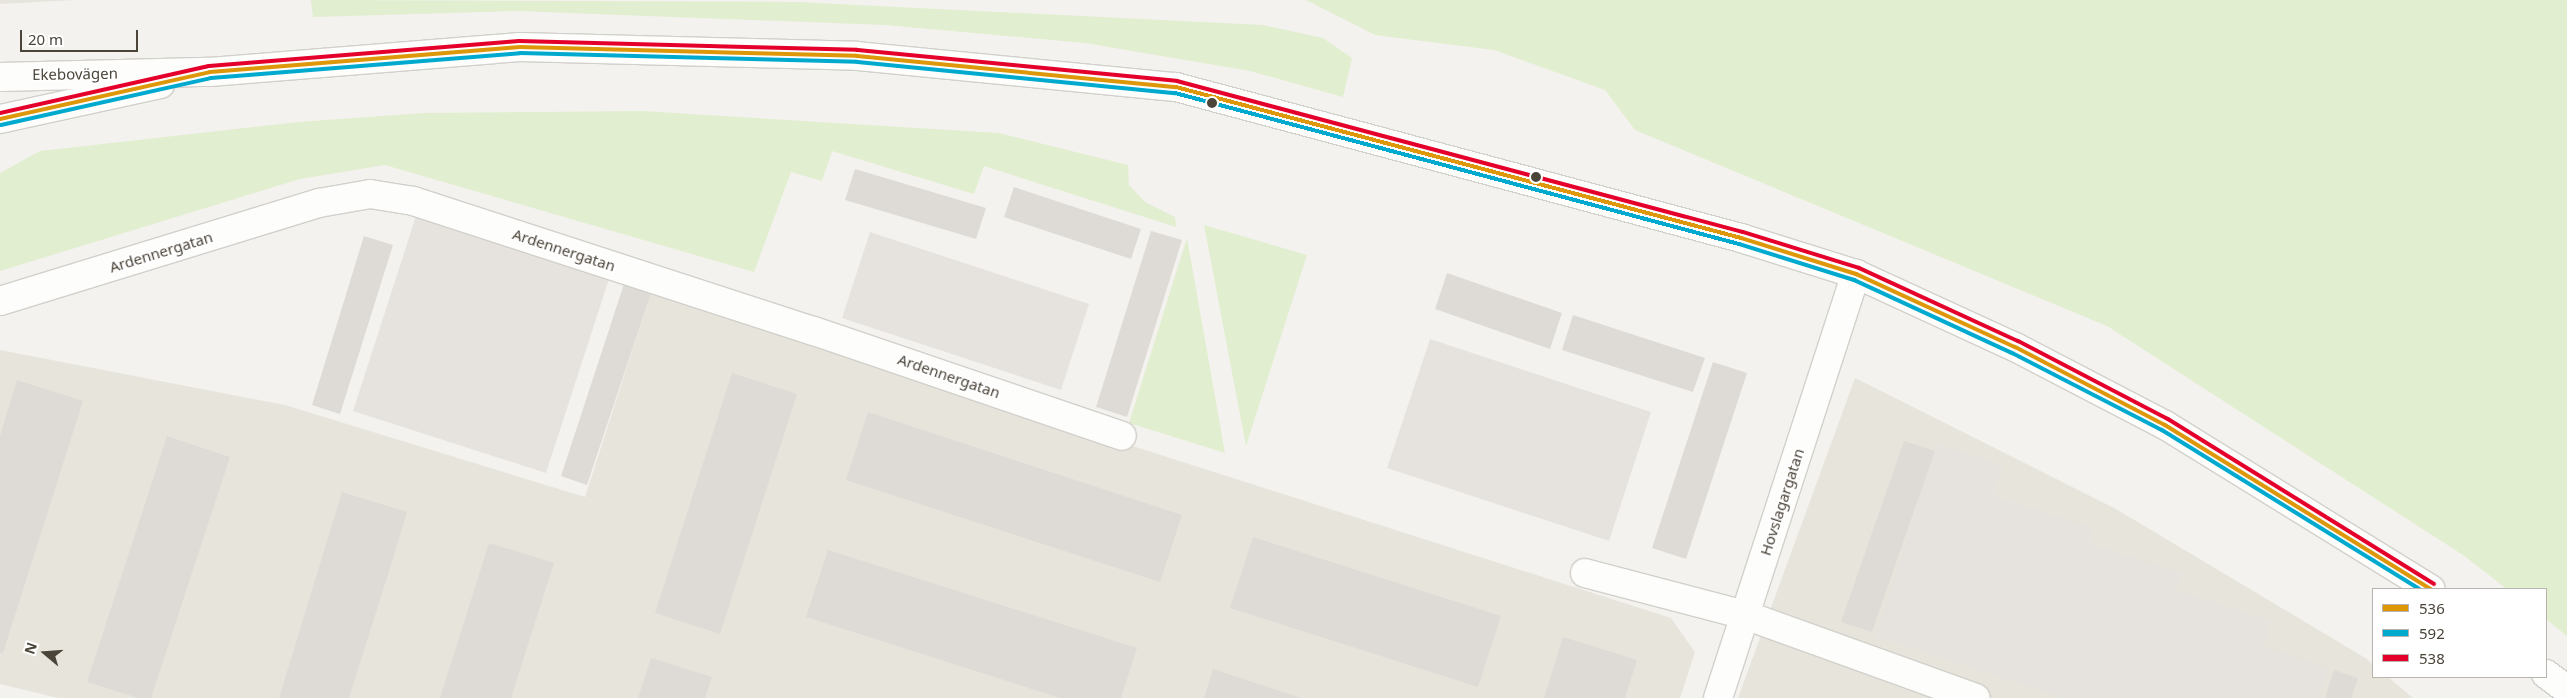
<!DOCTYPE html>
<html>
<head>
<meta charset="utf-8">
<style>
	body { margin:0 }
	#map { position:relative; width:2567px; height:698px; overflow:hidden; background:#f4f2ee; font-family:"Noto Sans",sans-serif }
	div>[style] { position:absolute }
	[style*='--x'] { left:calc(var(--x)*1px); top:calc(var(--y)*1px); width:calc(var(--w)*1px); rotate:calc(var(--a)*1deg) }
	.residential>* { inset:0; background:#e7e4dc }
	.green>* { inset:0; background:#e1eecf }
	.parking>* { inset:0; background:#e6e3df }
	.building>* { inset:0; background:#dedbd6 }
	.roads { filter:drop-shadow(1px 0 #d2d0cb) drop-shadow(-1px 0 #d2d0cb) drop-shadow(0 1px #d2d0cb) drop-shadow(0 -1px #d2d0cb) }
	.minor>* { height:28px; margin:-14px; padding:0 14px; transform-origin:14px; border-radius:14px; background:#fdfdfc }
	.tertiary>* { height:28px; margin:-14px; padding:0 14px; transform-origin:14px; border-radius:14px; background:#fdfdfc }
	.bus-1>* { height:4px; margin:-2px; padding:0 2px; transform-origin:2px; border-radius:2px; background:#dd9709 }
	.bus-2>* { height:4px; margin:-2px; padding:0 2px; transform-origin:2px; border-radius:2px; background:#00a9ce }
	.bus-3>* { height:4px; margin:-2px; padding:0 2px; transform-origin:2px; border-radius:2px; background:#e4002b }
	.dots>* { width:14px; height:14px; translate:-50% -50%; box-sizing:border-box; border:2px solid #fff; border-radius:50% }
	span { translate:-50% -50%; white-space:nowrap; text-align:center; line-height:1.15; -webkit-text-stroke:4px #fff; paint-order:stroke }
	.street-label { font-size:15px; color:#4b4439 }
	.legend { position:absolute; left:2372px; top:588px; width:175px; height:90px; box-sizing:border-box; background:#fff; border:1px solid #b7b4b0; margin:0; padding:6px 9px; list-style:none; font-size:15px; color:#4b4439 }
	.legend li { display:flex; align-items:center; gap:10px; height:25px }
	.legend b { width:25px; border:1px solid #b7b4b0 }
	.north { position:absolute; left:20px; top:628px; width:50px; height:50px; -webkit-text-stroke:4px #fff; paint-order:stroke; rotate:288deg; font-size:14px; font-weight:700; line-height:20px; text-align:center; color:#4b4439 }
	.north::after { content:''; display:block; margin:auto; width:18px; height:22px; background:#4b4439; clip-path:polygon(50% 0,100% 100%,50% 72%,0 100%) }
	.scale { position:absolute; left:20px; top:30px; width:118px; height:22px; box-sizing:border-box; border:2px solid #4b4439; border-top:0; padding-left:6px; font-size:15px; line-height:18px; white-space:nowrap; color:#4b4439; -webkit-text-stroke:4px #fff; paint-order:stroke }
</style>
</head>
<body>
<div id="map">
	<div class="residential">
		<div style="clip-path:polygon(0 0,76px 0,0 4px)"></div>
		<div style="clip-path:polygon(651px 292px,1671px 618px,1695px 652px,1680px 698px,58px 698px,0 684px,0 350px,285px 405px,585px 497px)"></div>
		<div style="clip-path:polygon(1855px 378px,2116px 509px,2367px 659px,2373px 665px,2373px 677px,2388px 677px,2413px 698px,1738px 698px)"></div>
	</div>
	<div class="green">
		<div style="clip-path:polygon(311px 0,797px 2px,1263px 25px,1323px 38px,1352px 58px,1343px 97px,1250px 71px,1085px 43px,885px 25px,517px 11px,313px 17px)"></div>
		<div style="clip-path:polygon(1306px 0,2567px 0,2567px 636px,2546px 619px,2546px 589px,2507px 589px,2463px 555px,2107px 326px,1635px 130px,1605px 90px,1494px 50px,1375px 35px)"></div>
		<div style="clip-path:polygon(642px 111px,999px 133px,1128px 165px,1129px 185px,1145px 202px,1175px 217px,1176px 227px,984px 166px,974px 194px,832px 151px,822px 181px,791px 172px,754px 272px,385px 165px,300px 179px,0 271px,0 173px,40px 151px,299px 122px,424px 113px)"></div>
		<div style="clip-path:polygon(1204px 225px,1307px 255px,1246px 446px)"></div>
		<div style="clip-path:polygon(1187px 238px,1225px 453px,1129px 423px)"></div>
	</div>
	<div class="parking">
		<div style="clip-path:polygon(416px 216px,609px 279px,546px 473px,353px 411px)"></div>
		<div style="clip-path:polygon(870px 232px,1089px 304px,1061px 390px,842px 318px)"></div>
		<div style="clip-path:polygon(1430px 339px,1651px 412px,1609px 541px,1387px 468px)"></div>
		<div style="clip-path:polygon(1937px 444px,2003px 465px,1993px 496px,2094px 528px,2089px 543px,2181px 573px,2176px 590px,2271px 621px,2263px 646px,2329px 668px,2319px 698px,2064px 698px,1875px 636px)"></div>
	</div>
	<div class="building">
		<div style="clip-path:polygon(855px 169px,986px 208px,976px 239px,845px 200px)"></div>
		<div style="clip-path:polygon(1014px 187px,1141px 229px,1131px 259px,1004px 217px)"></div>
		<div style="clip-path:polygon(1151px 231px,1182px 240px,1127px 417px,1096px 407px)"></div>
		<div style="clip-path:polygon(364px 236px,393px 245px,340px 414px,312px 405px)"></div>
		<div style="clip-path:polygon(1447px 273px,1562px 313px,1550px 349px,1435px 309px)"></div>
		<div style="clip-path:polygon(624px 284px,651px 293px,587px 485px,561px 476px)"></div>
		<div style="clip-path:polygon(1573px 315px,1705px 358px,1693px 392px,1562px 350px)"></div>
		<div style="clip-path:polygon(1713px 362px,1747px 373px,1686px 559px,1652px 548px)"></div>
		<div style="clip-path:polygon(732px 373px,797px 394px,720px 634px,655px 613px)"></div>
		<div style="clip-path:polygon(17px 380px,83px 401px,3px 653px,0 653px,0 436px)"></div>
		<div style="clip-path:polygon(868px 412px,1182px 515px,1160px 582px,846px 480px)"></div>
		<div style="clip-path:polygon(167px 436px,230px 457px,151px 698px,138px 698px,87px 682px)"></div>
		<div style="clip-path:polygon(1904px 441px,1935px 451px,1872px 632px,1841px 622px)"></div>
		<div style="clip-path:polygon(342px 492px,407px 512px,390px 568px,349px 698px,279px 698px)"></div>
		<div style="clip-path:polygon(1253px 537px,1501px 616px,1478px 687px,1230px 608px)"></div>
		<div style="clip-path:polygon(489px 543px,554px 563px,511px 698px,440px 698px)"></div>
		<div style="clip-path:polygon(828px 550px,1137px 648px,1121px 698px,1060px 698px,806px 617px)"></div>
		<div style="clip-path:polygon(1563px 637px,1637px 660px,1625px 698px,1544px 698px)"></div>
		<div style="clip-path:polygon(651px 658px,712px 677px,705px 698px,638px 698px)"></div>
		<div style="clip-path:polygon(1213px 669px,1301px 698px,1204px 698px)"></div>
		<div style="clip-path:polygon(2334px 670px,2358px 678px,2351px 698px,2325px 698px)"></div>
	</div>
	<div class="roads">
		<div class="minor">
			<div style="--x:0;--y:301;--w:334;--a:-17.1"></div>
			<div style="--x:319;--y:203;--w:52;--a:-10"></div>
			<div style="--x:370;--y:194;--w:44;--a:9.2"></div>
			<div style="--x:413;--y:201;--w:422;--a:18"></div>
			<div style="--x:814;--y:331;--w:325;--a:18.8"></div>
			<div style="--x:1585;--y:573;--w:165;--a:14.7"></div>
			<div style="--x:1745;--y:615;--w:245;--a:19.8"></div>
			<div style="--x:1718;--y:698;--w:446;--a:-72"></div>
		</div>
		<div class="tertiary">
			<div style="--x:0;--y:77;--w:210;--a:-1.4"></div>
			<div style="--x:210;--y:72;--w:311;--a:-4.6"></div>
			<div style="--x:520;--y:47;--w:337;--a:1.5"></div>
			<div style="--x:857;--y:56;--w:321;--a:5.6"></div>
			<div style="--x:1176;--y:87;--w:585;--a:14.96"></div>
			<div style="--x:1741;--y:238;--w:121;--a:17.4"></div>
			<div style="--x:1856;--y:274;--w:175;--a:24.7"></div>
			<div style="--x:2015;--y:347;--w:169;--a:27.5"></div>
			<div style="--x:2165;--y:425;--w:312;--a:31.7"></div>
			<div style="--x:0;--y:119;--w:164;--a:-12.3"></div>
			<div style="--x:2546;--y:674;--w:26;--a:37"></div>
		</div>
	</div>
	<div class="bus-1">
		<div style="--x:0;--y:119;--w:215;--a:-12.6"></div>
		<div style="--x:210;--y:72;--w:311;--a:-4.6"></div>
		<div style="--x:520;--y:47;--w:337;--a:1.5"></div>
		<div style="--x:857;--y:56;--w:321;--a:5.6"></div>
		<div style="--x:1176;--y:87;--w:585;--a:14.96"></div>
		<div style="--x:1741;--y:238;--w:121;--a:17.4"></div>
		<div style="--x:1856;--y:274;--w:175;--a:24.7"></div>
		<div style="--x:2015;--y:347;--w:169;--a:27.5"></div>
		<div style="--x:2165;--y:425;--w:312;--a:31.7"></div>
	</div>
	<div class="bus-2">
		<div style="--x:1;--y:125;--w:215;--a:-12.6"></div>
		<div style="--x:211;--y:78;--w:310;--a:-4.6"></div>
		<div style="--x:520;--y:53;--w:337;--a:1.5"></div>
		<div style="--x:857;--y:62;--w:320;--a:5.6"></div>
		<div style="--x:1175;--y:93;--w:584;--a:14.99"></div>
		<div style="--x:1739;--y:244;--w:121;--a:17.4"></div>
		<div style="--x:1854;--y:280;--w:174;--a:24.8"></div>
		<div style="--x:2012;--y:353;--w:169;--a:27.2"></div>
		<div style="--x:2162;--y:430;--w:302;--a:31.7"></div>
	</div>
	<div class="bus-3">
		<div style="--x:0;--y:113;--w:214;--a:-12.7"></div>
		<div style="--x:209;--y:66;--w:311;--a:-4.6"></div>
		<div style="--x:519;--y:41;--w:338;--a:1.5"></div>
		<div style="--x:857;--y:50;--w:321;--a:5.5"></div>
		<div style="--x:1177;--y:81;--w:586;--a:14.94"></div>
		<div style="--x:1743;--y:232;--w:121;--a:17.2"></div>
		<div style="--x:1859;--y:268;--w:175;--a:24.7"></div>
		<div style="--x:2018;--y:341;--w:169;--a:27.5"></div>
		<div style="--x:2168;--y:419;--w:313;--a:31.8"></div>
	</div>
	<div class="dots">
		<div style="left:1212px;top:103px;background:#4b4439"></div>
		<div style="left:1536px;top:177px;background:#4b4439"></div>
	</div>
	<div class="street-label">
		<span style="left:75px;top:74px;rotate:-1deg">Ekebovägen</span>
		<span style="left:564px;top:250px;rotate:18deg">Ardennergatan</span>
		<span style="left:161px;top:252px;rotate:-17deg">Ardennergatan</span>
		<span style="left:949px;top:376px;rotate:19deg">Ardennergatan</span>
		<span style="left:1782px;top:502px;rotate:-72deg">Hovslagargatan</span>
	</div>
	<ul class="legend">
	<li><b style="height:6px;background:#dd9709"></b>536</li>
	<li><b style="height:6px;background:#00a9ce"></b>592</li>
	<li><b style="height:6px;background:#e4002b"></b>538</li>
	</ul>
	<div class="north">N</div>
	<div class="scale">20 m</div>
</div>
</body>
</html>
